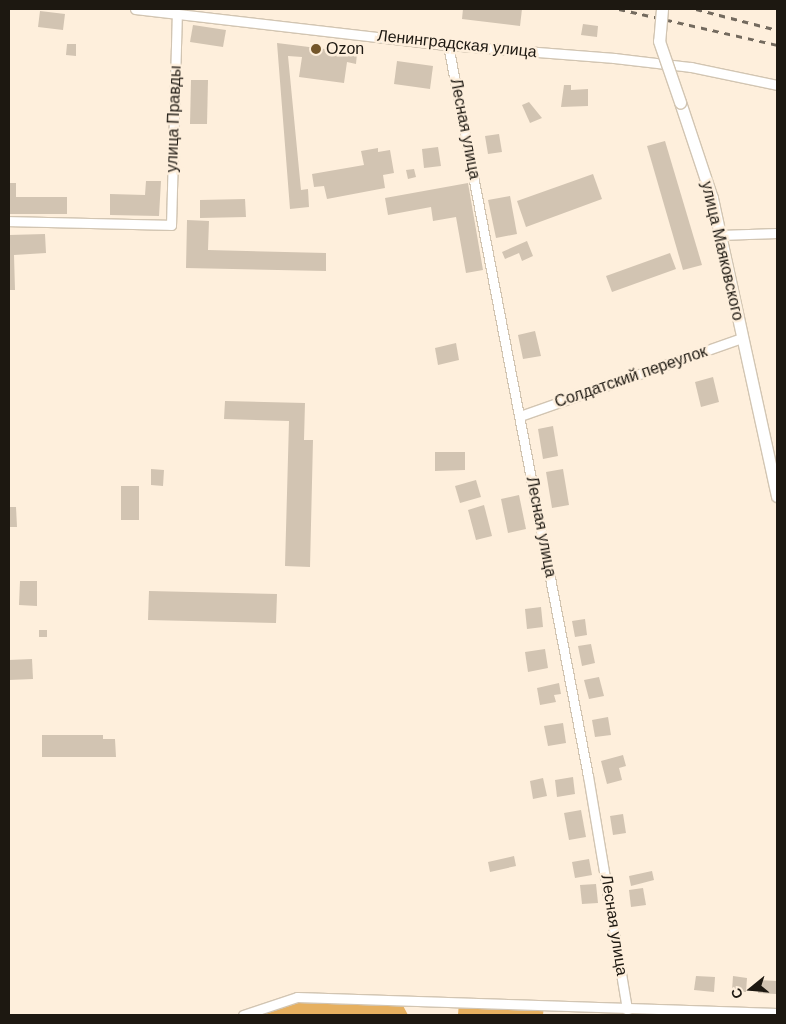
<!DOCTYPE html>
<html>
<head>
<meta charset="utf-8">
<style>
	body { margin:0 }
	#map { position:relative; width:786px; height:1024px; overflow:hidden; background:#feefdc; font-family:Arial,sans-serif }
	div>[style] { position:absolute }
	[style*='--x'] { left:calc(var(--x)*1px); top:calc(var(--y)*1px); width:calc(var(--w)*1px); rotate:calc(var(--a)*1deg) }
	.forest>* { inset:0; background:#e6b060 }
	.building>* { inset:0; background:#d2c4b2 }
	.roads { filter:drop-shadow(1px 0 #d2c5b2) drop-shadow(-1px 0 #d2c5b2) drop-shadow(0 1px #d2c5b2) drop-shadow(0 -1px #d2c5b2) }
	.minor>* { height:9px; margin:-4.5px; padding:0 4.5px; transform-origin:4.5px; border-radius:4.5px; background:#fff }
	.tertiary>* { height:11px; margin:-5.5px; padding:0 5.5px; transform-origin:5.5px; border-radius:5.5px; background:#fff }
	.rail>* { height:3px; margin-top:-1.5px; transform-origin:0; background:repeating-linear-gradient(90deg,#736a5e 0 6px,transparent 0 12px) }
	.bridges { filter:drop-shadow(1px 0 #d2c5b2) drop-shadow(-1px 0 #d2c5b2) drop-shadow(0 1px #d2c5b2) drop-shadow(0 -1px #d2c5b2) }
	.tertiary-bridge>* { height:11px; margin:-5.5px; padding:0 5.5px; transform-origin:5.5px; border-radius:5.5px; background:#fff }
	.dots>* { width:14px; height:14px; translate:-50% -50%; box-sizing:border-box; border:2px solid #feefdc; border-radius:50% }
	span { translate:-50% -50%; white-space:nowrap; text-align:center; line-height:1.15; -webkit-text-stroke:5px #feefdc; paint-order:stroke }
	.street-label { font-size:16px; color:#1d1811 }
	.poi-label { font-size:16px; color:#1d1811 }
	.left { translate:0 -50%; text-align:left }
	.frame { position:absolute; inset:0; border:10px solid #1d1811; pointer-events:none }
	.north { position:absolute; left:726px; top:964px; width:50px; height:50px; -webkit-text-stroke:4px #feefdc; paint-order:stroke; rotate:253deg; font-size:14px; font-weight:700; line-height:20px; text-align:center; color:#1d1811 }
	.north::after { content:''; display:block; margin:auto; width:18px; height:22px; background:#1d1811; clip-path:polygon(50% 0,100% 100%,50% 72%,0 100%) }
</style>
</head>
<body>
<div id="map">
	<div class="forest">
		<div style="clip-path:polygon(297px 997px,400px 1000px,408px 1015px,243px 1015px)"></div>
		<div style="clip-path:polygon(459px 1002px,544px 1005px,543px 1015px,458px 1015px)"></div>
	</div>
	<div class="building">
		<div style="clip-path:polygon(463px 9px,522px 9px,520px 26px,462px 19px)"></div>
		<div style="clip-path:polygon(40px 11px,65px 14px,63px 30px,38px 27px)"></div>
		<div style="clip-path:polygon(583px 24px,598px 26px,597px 37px,581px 35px)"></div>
		<div style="clip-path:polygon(193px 25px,226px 30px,223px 47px,190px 42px)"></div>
		<div style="clip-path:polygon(277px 43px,357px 53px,356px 64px,347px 62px,344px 83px,299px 77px,302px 57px,288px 56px,301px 190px,308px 189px,309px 207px,290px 209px)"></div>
		<div style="clip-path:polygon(67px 44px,76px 44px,76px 56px,66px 55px)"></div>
		<div style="clip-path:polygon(397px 61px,433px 66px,430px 89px,394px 84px)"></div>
		<div style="clip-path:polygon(191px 80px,208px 80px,207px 124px,190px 124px)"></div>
		<div style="clip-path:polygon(564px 85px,571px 85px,571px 90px,588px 89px,588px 106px,561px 107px)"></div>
		<div style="clip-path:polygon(529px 102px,542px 118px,530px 123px,522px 105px)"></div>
		<div style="clip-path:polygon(499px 134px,502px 152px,488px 154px,485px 136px)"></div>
		<div style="clip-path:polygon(665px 141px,702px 265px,683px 270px,647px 146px)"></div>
		<div style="clip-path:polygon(438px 147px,441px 166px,424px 168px,422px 149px)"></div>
		<div style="clip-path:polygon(378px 148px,378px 152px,390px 150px,394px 173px,383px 175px,385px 188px,327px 199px,324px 186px,314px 187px,312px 174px,364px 165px,361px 151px)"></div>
		<div style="clip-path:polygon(414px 169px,416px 177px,408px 179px,406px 170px)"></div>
		<div style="clip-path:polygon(593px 174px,602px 199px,526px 227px,517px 201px)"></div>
		<div style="clip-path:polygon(146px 181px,161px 181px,159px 216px,110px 215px,110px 194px,145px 195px)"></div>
		<div style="clip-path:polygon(9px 183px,16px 183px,16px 197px,67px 197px,67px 214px,9px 214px)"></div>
		<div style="clip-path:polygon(468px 183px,483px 270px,466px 273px,456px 217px,433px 221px,431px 207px,388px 215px,385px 198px)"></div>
		<div style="clip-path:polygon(510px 196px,517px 234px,496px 238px,488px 200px)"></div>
		<div style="clip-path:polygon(245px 199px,246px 217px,200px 218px,200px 200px)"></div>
		<div style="clip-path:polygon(187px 220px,209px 221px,208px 250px,326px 253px,326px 271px,186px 268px)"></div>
		<div style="clip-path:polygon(45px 234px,46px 253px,14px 255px,15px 290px,9px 290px,9px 235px)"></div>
		<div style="clip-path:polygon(527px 241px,533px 256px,522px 261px,519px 253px,505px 259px,502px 252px)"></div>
		<div style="clip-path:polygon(670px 253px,676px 269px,612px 292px,606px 276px)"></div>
		<div style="clip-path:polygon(535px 331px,541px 356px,523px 359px,518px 335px)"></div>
		<div style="clip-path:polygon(456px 343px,459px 360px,438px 365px,435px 348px)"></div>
		<div style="clip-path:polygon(713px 377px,719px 402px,701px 407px,695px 382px)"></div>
		<div style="clip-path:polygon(225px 401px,305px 403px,304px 440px,313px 440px,310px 567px,285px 566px,289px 421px,224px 419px)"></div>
		<div style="clip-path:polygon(553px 426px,558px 456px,543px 459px,538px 429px)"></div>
		<div style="clip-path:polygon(435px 452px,465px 452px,465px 470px,435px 471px)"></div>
		<div style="clip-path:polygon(151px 469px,164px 470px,163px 486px,151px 485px)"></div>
		<div style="clip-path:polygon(563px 469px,569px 505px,552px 508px,546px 472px)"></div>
		<div style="clip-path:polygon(476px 480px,481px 497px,460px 503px,455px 486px)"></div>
		<div style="clip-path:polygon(121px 486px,139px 486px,139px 520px,121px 520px)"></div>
		<div style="clip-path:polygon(519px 495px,526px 529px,508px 533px,501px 499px)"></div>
		<div style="clip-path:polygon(484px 505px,492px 536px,476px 540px,468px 510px)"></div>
		<div style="clip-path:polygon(9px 507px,16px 507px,17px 527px,9px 527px)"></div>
		<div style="clip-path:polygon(20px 581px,37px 581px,37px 606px,19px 605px)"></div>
		<div style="clip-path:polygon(149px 591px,277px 594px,276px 623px,148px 620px)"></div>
		<div style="clip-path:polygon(541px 607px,543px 627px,527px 629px,525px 609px)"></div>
		<div style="clip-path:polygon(585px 619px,587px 635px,575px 637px,572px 621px)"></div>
		<div style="clip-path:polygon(39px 630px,47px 630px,47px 637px,39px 637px)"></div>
		<div style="clip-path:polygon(591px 644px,595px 663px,582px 666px,578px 646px)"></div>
		<div style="clip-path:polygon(545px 649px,548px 668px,528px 672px,525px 652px)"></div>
		<div style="clip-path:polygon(32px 659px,33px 679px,9px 680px,9px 660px)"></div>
		<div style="clip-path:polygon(599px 677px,604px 696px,589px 699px,584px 680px)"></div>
		<div style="clip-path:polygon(559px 683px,561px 694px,554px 695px,556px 702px,540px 705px,537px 688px)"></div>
		<div style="clip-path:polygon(608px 717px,611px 735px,595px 737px,592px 720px)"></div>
		<div style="clip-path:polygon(563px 723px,566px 743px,548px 746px,544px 726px)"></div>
		<div style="clip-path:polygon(42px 735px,103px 735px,103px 739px,115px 739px,116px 757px,42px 757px)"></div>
		<div style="clip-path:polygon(623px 755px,626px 766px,619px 768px,622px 780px,607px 784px,601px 761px)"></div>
		<div style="clip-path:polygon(573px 777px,575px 794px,557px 797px,555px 780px)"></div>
		<div style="clip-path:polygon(543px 778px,547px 796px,533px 799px,530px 781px)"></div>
		<div style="clip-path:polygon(581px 810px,586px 837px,569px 840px,564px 813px)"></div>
		<div style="clip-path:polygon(623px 814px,626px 833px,613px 835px,610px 816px)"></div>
		<div style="clip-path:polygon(514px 856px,516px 866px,490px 872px,488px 862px)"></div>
		<div style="clip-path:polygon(589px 859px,592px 875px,575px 878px,572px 862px)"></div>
		<div style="clip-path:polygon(652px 871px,654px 880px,631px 886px,629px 876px)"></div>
		<div style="clip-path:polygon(596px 884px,598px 903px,582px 904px,580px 885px)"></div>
		<div style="clip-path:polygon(643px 888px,646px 905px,631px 907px,629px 890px)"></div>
		<div style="clip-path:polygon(696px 976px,715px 977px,714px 992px,694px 990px)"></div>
		<div style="clip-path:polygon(733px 976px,747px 978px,746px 992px,732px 991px)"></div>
		<div style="clip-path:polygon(759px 980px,777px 981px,776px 994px,758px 993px)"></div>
	</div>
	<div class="roads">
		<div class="minor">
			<div style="--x:135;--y:9;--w:315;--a:6.6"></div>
			<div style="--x:448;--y:45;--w:167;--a:4.5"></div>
			<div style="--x:614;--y:58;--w:78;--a:6.7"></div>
			<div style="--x:691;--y:67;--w:88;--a:11.8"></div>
			<div style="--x:448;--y:45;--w:744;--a:79.16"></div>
			<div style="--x:588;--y:776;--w:237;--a:80.5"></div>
			<div style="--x:9;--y:221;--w:162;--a:1.4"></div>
			<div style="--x:171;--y:225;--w:211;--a:-88.4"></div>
			<div style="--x:720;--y:235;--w:57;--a:-2"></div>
			<div style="--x:520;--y:416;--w:235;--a:-19.4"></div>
			<div style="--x:243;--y:1015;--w:57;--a:-18.4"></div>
			<div style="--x:297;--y:997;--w:480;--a:1.9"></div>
		</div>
		<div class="tertiary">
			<div style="--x:680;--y:102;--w:101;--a:71.6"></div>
			<div style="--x:712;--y:198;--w:305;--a:77.7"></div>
		</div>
	</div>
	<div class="rail">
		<div style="--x:619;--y:9;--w:162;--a:12.8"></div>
		<div style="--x:696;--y:9;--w:84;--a:14.5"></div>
	</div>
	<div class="bridges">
		<div class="tertiary-bridge">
			<div style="--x:662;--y:9;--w:32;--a:95"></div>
			<div style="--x:659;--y:41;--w:65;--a:71"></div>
		</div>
	</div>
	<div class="dots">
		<div style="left:316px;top:49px;background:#74562a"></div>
	</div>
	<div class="street-label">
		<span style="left:457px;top:44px;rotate:6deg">Ленинградская улица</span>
		<span style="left:174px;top:119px;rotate:-88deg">улица Правды</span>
		<span style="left:465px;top:129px;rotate:79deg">Лесная улица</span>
		<span style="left:722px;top:251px;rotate:77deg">улица Маяковского</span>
		<span style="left:631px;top:377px;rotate:-19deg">Солдатский переулок</span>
		<span style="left:541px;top:527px;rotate:79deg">Лесная улица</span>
		<span style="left:614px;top:925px;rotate:81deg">Лесная улица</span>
	</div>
	<div class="poi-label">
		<span class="left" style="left:326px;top:49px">Ozon</span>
	</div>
	<div class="frame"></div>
	<div class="north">С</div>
</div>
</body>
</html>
